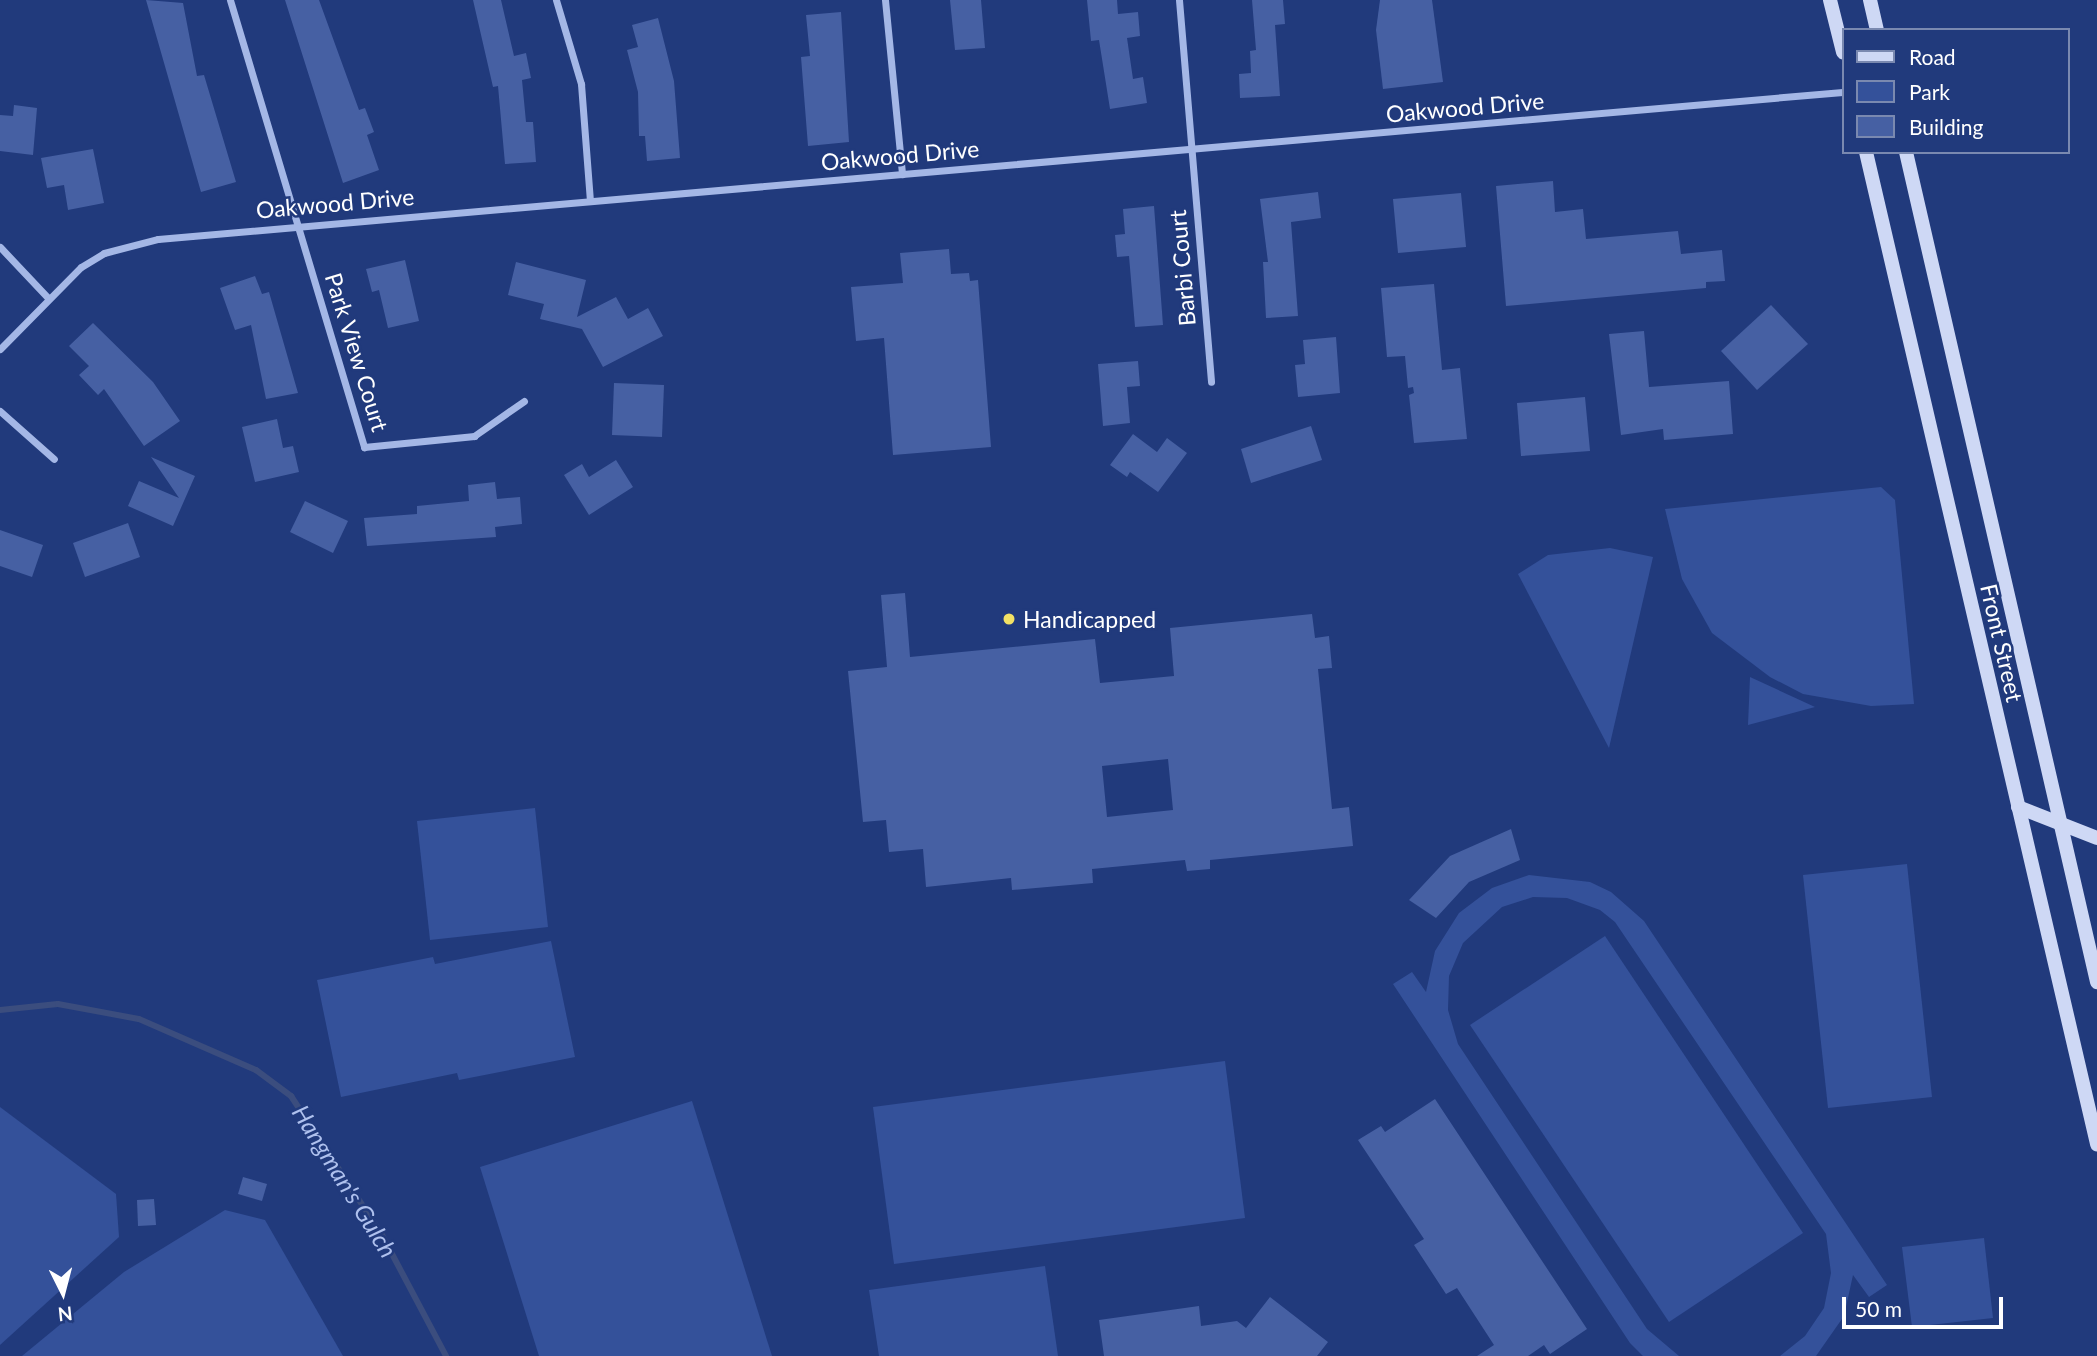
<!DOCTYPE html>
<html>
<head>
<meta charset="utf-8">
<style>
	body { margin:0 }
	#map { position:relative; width:2097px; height:1356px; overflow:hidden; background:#213a7c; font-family:Lato,sans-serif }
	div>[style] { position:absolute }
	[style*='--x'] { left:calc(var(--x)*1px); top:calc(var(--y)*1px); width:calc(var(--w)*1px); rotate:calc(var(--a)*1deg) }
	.green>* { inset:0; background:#34519a }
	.stream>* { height:6px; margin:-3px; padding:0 3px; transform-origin:3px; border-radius:3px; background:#3b4d7e }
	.building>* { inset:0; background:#4660a3 }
	.street>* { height:7px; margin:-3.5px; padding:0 3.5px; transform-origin:3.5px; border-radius:3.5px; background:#a4b7e6 }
	.secondary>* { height:14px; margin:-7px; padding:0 7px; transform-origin:7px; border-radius:7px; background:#ced8f5 }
	.dots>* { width:19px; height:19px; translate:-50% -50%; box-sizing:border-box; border:4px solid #213a7c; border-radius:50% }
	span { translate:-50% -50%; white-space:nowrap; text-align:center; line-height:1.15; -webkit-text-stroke:5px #213a7c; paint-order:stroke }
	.street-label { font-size:23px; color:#fff }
	.poi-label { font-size:23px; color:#fff }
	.left { translate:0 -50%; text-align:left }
	.water-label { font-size:24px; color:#afc1ee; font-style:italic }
	.legend { position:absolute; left:1842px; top:28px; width:228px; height:126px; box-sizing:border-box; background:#213a7c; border:2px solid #7a89b0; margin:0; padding:9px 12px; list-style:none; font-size:21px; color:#fff }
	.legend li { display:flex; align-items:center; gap:14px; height:35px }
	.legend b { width:35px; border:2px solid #7a89b0 }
	.north { position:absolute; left:28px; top:1258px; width:70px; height:70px; -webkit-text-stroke:5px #213a7c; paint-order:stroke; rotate:174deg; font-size:19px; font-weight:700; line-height:28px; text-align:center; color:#fff }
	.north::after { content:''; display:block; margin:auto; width:24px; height:32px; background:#fff; clip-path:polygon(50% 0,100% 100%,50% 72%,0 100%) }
	.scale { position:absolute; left:1842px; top:1297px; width:161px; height:32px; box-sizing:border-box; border:4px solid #fff; border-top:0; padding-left:9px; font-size:21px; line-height:24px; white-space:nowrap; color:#fff; -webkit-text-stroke:5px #213a7c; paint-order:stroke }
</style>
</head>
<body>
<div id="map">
	<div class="green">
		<div style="clip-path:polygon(1881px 487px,1895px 500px,1914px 704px,1871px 706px,1803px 694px,1770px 677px,1712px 633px,1682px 579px,1665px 509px)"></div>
		<div style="clip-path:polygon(1610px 548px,1653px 557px,1609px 748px,1518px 574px,1548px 555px)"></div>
		<div style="clip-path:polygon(1750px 677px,1815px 707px,1748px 725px)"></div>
		<div style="clip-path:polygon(535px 808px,548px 927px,430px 940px,417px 821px)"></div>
		<div style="clip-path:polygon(1907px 864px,1932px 1097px,1828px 1108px,1803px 875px)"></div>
		<div style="clip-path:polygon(1529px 875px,1590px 882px,1611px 892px,1644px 921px,1887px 1285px,1869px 1297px,1853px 1275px,1844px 1316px,1816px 1356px,1780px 1356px,1805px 1336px,1824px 1308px,1831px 1273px,1826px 1234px,1615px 922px,1600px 910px,1567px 898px,1533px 897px,1502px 907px,1463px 943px,1449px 976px,1448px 1010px,1458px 1044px,1647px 1329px,1679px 1356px,1643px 1356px,1630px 1343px,1393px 984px,1412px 972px,1426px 992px,1435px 951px,1459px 913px,1492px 888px)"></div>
		<div style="clip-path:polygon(1605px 936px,1803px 1233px,1669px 1322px,1470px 1025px)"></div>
		<div style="clip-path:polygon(551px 941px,575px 1057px,459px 1080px,457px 1073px,341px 1097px,317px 980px,433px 957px,435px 964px)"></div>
		<div style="clip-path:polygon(1225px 1061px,1245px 1218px,894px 1264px,873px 1107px)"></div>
		<div style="clip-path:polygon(692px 1101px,772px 1356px,539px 1356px,480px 1167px)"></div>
		<div style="clip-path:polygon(0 1107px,116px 1194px,119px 1237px,0 1345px)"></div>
		<div style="clip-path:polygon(225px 1210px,265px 1220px,343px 1356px,22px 1356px,124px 1272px)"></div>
		<div style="clip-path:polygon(1984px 1238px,1993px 1318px,1912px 1327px,1902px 1247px)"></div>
		<div style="clip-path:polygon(1045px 1266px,1058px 1356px,879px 1356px,869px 1290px)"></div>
	</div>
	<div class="stream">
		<div style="--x:0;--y:1010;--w:58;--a:-5.9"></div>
		<div style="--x:58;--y:1004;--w:82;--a:10.5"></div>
		<div style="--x:139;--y:1019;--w:128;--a:23.6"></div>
		<div style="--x:256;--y:1070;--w:44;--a:36.6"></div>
		<div style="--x:291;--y:1096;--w:166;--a:56.8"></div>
		<div style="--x:382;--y:1235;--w:137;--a:62.1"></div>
	</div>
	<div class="building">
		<div style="clip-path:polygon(146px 0,183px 3px,197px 76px,204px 75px,236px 182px,201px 192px)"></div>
		<div style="clip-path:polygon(285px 0,319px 0,359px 110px,365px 108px,374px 132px,367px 135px,379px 170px,343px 183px)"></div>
		<div style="clip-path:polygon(473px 0,501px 0,514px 56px,526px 53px,531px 78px,522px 80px,526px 122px,533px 122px,536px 162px,505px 164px,498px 86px,493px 87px)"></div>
		<div style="clip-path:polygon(950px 0,981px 0,985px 48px,955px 50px)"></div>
		<div style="clip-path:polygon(1087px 0,1117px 0,1118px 14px,1138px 12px,1140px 36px,1127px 38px,1133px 79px,1143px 77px,1147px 103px,1110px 109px,1099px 40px,1091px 41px)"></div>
		<div style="clip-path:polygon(1252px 0,1283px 0,1285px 24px,1275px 25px,1280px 96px,1240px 98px,1239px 74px,1251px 73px,1250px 51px,1256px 50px)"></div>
		<div style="clip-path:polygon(1380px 0,1432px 0,1443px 82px,1383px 89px,1376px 30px)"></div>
		<div style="clip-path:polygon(841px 12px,849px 142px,808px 146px,801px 57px,810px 56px,806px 15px)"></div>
		<div style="clip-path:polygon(658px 18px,674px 81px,680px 158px,647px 161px,645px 136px,639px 136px,638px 92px,627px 50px,638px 47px,632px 25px)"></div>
		<div style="clip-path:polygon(14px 105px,37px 108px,33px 155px,0 151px,0 115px,13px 116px)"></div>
		<div style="clip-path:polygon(93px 149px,104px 203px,68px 210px,64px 185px,47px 188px,41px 158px)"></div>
		<div style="clip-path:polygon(1553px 181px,1555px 212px,1583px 209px,1586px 239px,1678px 231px,1681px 254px,1722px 250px,1725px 281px,1706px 282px,1706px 288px,1506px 306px,1496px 186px)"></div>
		<div style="clip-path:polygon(1318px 192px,1321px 218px,1291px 222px,1298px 316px,1266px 318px,1263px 262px,1268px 262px,1260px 199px)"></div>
		<div style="clip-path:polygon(1461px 193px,1466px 247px,1398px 253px,1393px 199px)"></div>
		<div style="clip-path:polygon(1154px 206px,1163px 325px,1135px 327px,1129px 256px,1117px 257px,1115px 235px,1125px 234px,1123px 209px)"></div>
		<div style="clip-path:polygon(949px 249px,951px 274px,969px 273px,970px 281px,978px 280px,991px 447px,893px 455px,884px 338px,856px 341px,851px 287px,903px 283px,900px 253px)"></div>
		<div style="clip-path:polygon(405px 260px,419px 321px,388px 328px,379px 290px,372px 292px,366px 269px)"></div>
		<div style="clip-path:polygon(516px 262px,586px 280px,577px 317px,616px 297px,628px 319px,648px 308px,663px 336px,603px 367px,582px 329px,540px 319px,544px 304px,508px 295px)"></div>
		<div style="clip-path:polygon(255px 276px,262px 294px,269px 292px,298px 393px,266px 399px,251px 325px,235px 330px,220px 288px)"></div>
		<div style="clip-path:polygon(1434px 284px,1442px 370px,1460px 368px,1467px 439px,1414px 443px,1409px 395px,1414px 393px,1413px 387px,1408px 388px,1405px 356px,1387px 357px,1381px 288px)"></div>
		<div style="clip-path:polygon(1771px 305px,1808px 344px,1757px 390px,1721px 351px)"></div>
		<div style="clip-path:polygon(93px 323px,153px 382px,180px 421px,144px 446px,104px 389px,98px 395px,79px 375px,89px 366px,69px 346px)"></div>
		<div style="clip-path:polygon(1644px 331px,1649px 387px,1729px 381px,1733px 434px,1664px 440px,1663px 429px,1621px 435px,1609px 334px)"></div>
		<div style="clip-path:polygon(1336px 337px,1340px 393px,1298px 397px,1295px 365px,1305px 364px,1303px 340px)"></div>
		<div style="clip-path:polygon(1138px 361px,1140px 386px,1127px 387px,1130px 423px,1103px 426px,1098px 364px)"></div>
		<div style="clip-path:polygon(614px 383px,664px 385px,662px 437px,612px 435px)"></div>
		<div style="clip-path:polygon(1585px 397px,1590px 451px,1521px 456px,1517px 403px)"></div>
		<div style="clip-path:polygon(277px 419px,283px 448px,293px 446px,299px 472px,255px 482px,242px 427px)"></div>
		<div style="clip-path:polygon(1311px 426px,1322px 460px,1251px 483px,1241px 449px)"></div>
		<div style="clip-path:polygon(1133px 434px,1157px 452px,1167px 438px,1187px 453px,1158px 492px,1130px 472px,1127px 477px,1110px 465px)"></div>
		<div style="clip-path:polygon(151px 457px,195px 476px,173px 526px,128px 506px,139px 481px,179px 498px)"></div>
		<div style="clip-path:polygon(616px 460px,633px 487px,589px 515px,564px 475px,582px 464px,589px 477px)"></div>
		<div style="clip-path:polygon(495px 482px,497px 499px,520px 497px,522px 524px,495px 527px,496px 537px,367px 546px,364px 518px,417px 514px,417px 506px,469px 501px,468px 485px)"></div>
		<div style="clip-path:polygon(305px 501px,348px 521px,333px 553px,290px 532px)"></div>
		<div style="clip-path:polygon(128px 523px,140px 557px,85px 577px,73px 543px)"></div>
		<div style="clip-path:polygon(0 530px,43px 545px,32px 577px,0 566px)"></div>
		<div style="clip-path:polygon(evenodd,905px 593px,910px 657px,1095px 639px,1100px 683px,1174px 676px,1170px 628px,1312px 614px,1315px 638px,1329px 636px,1332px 668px,1318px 669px,1332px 809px,1349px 807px,1353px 846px,1210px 860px,1210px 869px,1187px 871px,1185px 860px,1092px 869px,1093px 883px,1012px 890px,1011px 878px,926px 887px,923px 849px,889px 852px,886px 820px,863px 822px,848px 671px,887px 667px,881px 595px,905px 593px,1168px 759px,1173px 810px,1107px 817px,1102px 766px,1168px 759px)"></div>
		<div style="clip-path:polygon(1511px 829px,1520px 860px,1469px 882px,1436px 918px,1409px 900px,1450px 856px)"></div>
		<div style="clip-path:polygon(1435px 1099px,1587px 1329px,1550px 1354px,1544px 1345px,1528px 1356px,1477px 1356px,1494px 1345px,1457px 1288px,1446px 1294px,1414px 1245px,1424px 1239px,1358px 1140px,1381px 1126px,1385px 1132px)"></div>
		<div style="clip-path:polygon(243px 1177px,267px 1184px,262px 1201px,238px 1194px)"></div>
		<div style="clip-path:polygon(154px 1199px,156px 1225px,138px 1226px,137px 1200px)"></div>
		<div style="clip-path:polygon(1270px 1297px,1328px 1342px,1317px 1356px,1104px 1356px,1099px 1320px,1199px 1306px,1201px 1326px,1237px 1321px,1246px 1328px)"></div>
	</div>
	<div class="street">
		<div style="--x:230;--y:0;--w:467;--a:73.3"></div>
		<div style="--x:364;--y:447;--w:111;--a:-5.7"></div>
		<div style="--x:474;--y:436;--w:61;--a:-35"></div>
		<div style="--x:556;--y:0;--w:88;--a:73.4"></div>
		<div style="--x:581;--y:84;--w:116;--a:85.6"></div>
		<div style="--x:885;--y:0;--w:175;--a:84.4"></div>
		<div style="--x:1179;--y:0;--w:383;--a:85.2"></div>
		<div style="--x:0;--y:247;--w:70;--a:46.7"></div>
		<div style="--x:0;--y:349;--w:115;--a:-45.4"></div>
		<div style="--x:81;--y:267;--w:27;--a:-31"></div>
		<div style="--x:104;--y:253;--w:56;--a:-14.5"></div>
		<div style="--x:158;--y:239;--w:1691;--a:-4.99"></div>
		<div style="--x:0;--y:411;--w:72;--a:41.6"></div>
	</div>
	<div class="secondary">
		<div style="--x:1830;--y:0;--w:54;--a:76"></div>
		<div style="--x:1870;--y:0;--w:31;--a:77"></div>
		<div style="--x:1866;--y:152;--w:1019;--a:76.89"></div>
		<div style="--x:1906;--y:152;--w:852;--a:77.04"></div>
		<div style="--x:2018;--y:807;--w:85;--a:21.4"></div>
	</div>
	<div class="dots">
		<div style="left:1009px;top:619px;background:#f2e165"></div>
	</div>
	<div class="street-label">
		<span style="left:1465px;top:107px;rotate:-5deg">Oakwood Drive</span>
		<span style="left:900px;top:155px;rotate:-5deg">Oakwood Drive</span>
		<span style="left:335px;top:203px;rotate:-5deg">Oakwood Drive</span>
		<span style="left:1182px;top:268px;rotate:-95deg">Barbi Court</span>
		<span style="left:357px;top:352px;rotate:73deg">Park View Court</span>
		<span style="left:2002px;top:643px;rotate:77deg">Front Street</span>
	</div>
	<div class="poi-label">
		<span class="left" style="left:1023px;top:619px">Handicapped</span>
	</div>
	<div class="water-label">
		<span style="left:345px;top:1181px;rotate:58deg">Hangman's Gulch</span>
	</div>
	<ul class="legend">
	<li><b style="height:9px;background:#ced8f5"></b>Road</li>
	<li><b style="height:19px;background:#34519a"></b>Park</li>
	<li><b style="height:19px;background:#4660a3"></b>Building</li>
	</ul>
	<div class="north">N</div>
	<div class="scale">50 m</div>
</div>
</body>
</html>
